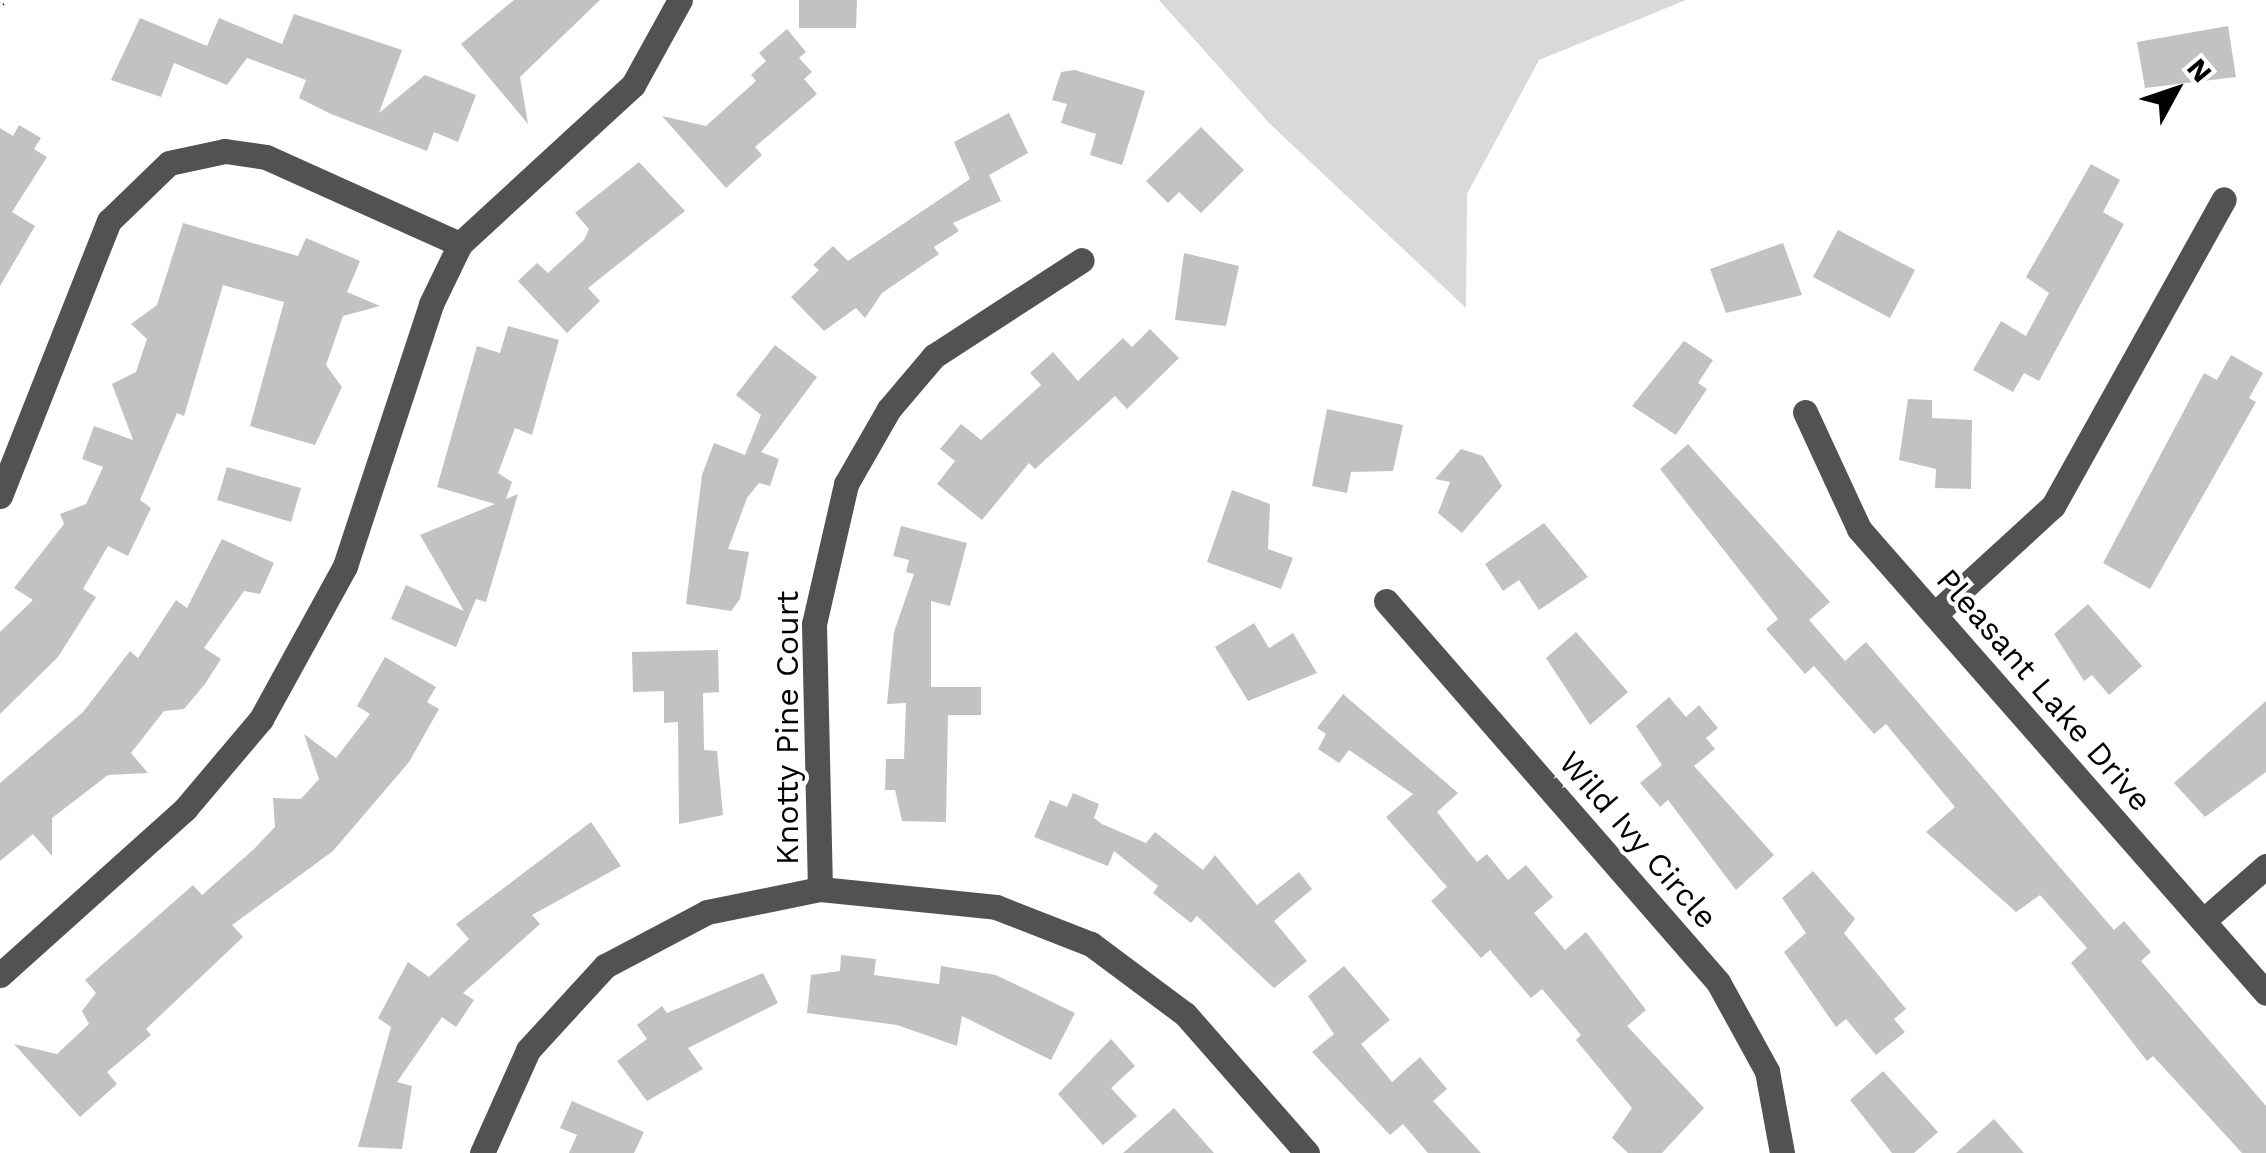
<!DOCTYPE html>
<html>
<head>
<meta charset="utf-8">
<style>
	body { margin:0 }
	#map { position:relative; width:2266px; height:1153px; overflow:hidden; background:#fff; font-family:"Work Sans",sans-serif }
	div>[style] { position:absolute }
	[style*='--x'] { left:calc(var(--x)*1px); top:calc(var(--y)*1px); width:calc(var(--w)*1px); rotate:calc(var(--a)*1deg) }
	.green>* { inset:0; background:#d9d9d9 }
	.building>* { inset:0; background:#c2c2c2 }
	.minor>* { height:25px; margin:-12.5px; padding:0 12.5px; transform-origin:12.5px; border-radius:12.5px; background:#525252 }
	.rail>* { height:11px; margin-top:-5.5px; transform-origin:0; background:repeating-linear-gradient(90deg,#fff 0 22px,#000 0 44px); box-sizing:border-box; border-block:2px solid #000 }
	span { translate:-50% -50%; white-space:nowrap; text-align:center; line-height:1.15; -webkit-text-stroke:8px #fff; paint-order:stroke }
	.street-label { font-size:32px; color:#000 }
	.north { position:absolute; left:2126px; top:40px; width:100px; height:100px; -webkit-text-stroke:8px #fff; paint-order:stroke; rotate:50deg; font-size:28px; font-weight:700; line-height:40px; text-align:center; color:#000 }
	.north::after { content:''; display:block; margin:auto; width:35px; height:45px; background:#000; clip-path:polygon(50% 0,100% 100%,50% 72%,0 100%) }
</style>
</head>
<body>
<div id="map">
	<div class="green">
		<div style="clip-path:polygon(1159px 0,1686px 0,1539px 60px,1467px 194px,1466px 308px,1270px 124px)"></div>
	</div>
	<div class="building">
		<div style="clip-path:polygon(514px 0,600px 0,520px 77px,528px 124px,461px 44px)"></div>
		<div style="clip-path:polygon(799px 0,857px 0,856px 28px,799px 28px)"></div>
		<div style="clip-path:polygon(294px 14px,402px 50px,379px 113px,425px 75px,476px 95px,458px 142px,434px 132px,427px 151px,331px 114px,299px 98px,306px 80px,247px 58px,227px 85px,174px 63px,161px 97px,111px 80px,140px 18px,207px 46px,219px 18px,282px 44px)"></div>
		<div style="clip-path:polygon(2228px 26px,2236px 77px,2145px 88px,2137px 42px)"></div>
		<div style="clip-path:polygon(787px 29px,806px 52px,799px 58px,812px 72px,804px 79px,817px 94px,755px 147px,762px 155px,726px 188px,662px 116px,706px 126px,756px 81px,751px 75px,766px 61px,759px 53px)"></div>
		<div style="clip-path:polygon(1075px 70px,1145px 91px,1122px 165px,1090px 155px,1096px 134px,1061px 123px,1067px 104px,1052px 100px,1061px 72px)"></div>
		<div style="clip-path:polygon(1009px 113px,1028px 153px,989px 175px,1001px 201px,953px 223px,959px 231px,934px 247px,939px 254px,882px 293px,865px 318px,856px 308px,824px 331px,791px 297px,819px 270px,813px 265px,833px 246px,848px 261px,970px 179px,954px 142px)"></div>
		<div style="clip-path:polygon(19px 125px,41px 138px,34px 149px,47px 157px,12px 212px,35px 226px,0 286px,0 128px,13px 136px)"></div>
		<div style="clip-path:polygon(1201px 127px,1244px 170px,1201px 213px,1179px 192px,1168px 203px,1146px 181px)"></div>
		<div style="clip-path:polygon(639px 162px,685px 211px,588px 288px,600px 301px,567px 333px,518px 281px,537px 263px,548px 273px,584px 240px,589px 229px,575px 213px)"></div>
		<div style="clip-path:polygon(2091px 164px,2120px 180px,2103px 212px,2124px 224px,2039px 381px,2024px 373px,2013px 392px,1973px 370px,2001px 321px,2026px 336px,2049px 293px,2026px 277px)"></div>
		<div style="clip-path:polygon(183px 223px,298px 256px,306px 238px,360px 261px,347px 292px,380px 306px,343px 316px,326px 365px,342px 387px,315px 445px,250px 426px,284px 302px,223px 285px,184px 416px,177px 413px,140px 500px,151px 508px,128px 556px,108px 546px,83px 589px,96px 597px,58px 657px,0 714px,0 632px,33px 600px,14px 588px,64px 524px,60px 514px,86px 504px,103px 467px,82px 459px,94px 426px,133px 440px,112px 384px,136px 372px,147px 339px,131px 324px,157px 305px)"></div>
		<div style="clip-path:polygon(1838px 230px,1915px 270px,1890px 318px,1813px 277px)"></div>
		<div style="clip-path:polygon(1783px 243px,1802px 295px,1726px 313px,1710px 269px)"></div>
		<div style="clip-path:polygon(1184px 253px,1239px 266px,1226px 326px,1175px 320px)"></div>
		<div style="clip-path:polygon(508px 326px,559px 340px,532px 435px,515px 428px,498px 473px,512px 482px,506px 499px,518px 494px,486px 602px,476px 599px,456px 647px,391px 619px,406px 585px,464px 611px,420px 535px,495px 504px,437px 487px,477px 346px,500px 353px)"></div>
		<div style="clip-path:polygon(1150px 329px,1179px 358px,1127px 409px,1115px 396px,1035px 469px,1029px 463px,982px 520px,937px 484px,955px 461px,940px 449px,961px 424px,981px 440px,1041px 385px,1030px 373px,1053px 352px,1078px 381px,1123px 338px,1132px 347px)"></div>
		<div style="clip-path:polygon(1684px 341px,1713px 360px,1698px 383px,1707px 389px,1676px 435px,1632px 406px)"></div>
		<div style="clip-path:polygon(775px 345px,817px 377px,761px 452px,779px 459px,770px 486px,759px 483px,747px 498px,728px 549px,749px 552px,740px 599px,731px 611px,686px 604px,702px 475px,714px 443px,745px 455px,761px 415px,736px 395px)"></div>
		<div style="clip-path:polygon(2231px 355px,2263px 373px,2249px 398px,2256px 402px,2150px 589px,2103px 563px,2204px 373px,2217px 380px)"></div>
		<div style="clip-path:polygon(1908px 399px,1932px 400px,1932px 418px,1972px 420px,1971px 489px,1935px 488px,1936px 469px,1899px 460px)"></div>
		<div style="clip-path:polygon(1327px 409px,1403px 425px,1393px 471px,1351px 472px,1347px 493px,1312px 486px)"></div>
		<div style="clip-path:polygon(1688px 444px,1830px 602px,1809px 620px,1845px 661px,1866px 642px,2114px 930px,2124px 921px,2151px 952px,2141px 961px,2266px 1106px,2266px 1153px,2242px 1153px,2153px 1056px,2147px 1061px,2071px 963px,2087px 948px,2040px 895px,2016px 912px,1926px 832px,1955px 807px,1886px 724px,1874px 734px,1814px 666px,1805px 674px,1766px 629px,1778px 619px,1660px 469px)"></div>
		<div style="clip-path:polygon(1461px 449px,1483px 456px,1502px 486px,1462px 533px,1438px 513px,1450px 482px,1435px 479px)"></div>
		<div style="clip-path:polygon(227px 467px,301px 488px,291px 522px,217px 500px)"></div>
		<div style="clip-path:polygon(1232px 490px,1270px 504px,1268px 549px,1293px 558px,1281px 589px,1207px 562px)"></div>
		<div style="clip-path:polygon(1544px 523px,1588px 577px,1539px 610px,1519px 580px,1503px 591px,1485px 564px)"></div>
		<div style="clip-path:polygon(901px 526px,967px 543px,950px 606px,931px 601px,931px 687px,981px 687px,981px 715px,948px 715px,946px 822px,902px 821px,895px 790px,885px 790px,886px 759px,904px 759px,906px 703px,887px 704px,894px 632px,914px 574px,906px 572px,909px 560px,893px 556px)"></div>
		<div style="clip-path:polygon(222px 539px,274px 563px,260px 594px,244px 591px,204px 648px,221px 659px,205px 684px,184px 709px,164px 711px,131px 753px,148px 773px,108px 775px,52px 818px,52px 856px,33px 834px,0 861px,0 783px,83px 712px,130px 651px,138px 658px,176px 600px,187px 608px)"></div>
		<div style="clip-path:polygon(2088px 604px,2142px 666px,2109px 695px,2092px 675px,2084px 681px,2054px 634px)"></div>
		<div style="clip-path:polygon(1254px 623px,1269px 648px,1293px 633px,1317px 673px,1248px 701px,1215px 647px)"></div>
		<div style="clip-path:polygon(1576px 632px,1628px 692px,1590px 725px,1546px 658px)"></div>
		<div style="clip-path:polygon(718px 650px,719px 692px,703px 693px,704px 750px,717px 751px,723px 815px,679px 824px,678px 722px,664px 723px,664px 691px,633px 692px,632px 652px)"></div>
		<div style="clip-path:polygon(385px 657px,436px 687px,427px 702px,439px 709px,409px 762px,333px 851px,232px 925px,243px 937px,146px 1029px,151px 1035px,107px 1072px,117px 1084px,80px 1117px,14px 1044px,57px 1054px,89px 1024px,82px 1011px,96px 993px,85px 980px,193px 885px,202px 895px,254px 849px,275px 827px,273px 798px,301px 799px,319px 779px,304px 734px,336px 758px,370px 714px,357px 706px)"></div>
		<div style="clip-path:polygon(1343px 694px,1458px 793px,1437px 812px,1477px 862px,1487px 854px,1508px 880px,1526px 865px,1553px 897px,1534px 913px,1565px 950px,1586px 932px,1646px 1010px,1627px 1026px,1704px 1108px,1662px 1153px,1628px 1153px,1612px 1138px,1632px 1108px,1576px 1040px,1581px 1035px,1542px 989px,1531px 998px,1490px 950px,1481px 958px,1431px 901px,1447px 887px,1386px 817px,1413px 794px,1349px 750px,1339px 763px,1318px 749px,1326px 734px,1317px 728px)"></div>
		<div style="clip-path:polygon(1669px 697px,1686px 717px,1699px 705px,1718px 728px,1706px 738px,1715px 749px,1694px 766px,1774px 855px,1736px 890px,1668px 800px,1660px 807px,1640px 783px,1662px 765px,1636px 726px)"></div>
		<div style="clip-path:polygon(2266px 701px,2266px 772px,2205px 817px,2174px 783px)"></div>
		<div style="clip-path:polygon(1073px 793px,1099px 804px,1094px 818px,1102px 824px,1146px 843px,1155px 832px,1203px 870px,1215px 855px,1257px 905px,1299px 872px,1312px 889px,1274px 921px,1307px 961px,1274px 988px,1197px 916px,1191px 923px,1153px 893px,1158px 886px,1114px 851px,1108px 866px,1034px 837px,1050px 800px,1067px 807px)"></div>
		<div style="clip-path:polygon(591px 822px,621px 866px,532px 915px,540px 924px,463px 993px,474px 1000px,456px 1027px,442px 1017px,397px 1082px,412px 1086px,402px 1149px,358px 1147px,391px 1027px,378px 1018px,408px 962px,429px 977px,469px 939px,456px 924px)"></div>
		<div style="clip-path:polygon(1813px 871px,1855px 919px,1844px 933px,1906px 1009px,1894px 1019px,1905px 1032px,1876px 1055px,1846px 1019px,1836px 1027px,1784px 952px,1806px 933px,1782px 898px)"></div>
		<div style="clip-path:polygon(841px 955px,876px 959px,874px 975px,939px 984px,941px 966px,996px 975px,1075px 1013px,1051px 1060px,962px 1016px,957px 1046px,897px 1025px,807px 1013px,811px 975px,840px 971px)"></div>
		<div style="clip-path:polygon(1344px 966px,1390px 1020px,1361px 1044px,1392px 1082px,1420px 1057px,1447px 1089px,1433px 1101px,1481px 1153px,1428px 1153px,1403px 1124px,1390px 1135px,1312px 1052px,1334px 1034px,1308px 996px)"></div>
		<div style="clip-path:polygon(763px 973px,778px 1003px,688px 1048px,703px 1069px,647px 1101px,617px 1061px,647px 1039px,637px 1025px,662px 1006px,667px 1013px)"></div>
		<div style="clip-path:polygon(1111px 1039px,1135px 1066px,1111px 1088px,1137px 1116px,1103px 1145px,1058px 1094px)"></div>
		<div style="clip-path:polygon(1883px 1071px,1938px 1132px,1914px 1153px,1892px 1153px,1850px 1100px)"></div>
		<div style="clip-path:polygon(572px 1101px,644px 1132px,634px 1153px,569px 1153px,577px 1135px,560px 1128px)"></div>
		<div style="clip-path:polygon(1174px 1108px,1214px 1153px,1123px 1153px)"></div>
		<div style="clip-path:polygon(1994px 1119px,2024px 1153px,1956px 1153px)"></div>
	</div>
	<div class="minor">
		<div style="--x:1805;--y:412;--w:129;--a:65.2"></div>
		<div style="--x:1859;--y:529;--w:617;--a:48.74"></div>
		<div style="--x:0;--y:496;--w:296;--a:-68.4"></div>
		<div style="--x:109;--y:221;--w:83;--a:-44"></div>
		<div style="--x:169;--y:163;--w:57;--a:-12.1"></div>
		<div style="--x:225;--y:151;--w:41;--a:8.3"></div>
		<div style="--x:266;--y:157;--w:213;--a:24.2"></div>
		<div style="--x:1386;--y:601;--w:505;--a:48.93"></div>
		<div style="--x:1718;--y:982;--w:102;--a:61.2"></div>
		<div style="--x:1767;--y:1071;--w:83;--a:79.6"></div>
		<div style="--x:1935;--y:614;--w:160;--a:-42.5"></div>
		<div style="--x:2053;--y:506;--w:351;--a:-60.9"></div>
		<div style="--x:820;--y:889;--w:265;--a:-91.3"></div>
		<div style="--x:814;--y:624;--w:144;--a:-77.1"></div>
		<div style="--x:846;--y:484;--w:86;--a:-60.2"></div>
		<div style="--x:889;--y:409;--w:70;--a:-49.7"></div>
		<div style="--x:934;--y:356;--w:176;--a:-33"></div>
		<div style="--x:2203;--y:921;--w:84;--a:-41.1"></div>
		<div style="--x:0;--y:975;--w:249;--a:-41.9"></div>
		<div style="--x:185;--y:809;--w:118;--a:-49.8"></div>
		<div style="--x:261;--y:719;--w:175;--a:-61.2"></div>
		<div style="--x:345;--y:566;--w:276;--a:-71.8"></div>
		<div style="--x:431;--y:304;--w:67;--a:-64.2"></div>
		<div style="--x:460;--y:244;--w:235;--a:-42.6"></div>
		<div style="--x:633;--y:85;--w:97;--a:-61.1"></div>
		<div style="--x:482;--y:1153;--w:113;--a:-65.9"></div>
		<div style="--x:528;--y:1050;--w:114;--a:-47.5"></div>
		<div style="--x:605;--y:966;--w:115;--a:-27.9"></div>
		<div style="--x:707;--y:912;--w:115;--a:-11.5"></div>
		<div style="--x:820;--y:889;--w:177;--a:5.8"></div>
		<div style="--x:996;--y:907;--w:102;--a:21.3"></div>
		<div style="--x:1091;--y:944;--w:117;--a:36.7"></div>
		<div style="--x:1185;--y:1014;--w:185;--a:48.7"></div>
	</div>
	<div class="rail">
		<div style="--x:0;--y:1;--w:1;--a:-45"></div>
	</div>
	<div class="street-label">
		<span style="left:2044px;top:690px;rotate:49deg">Pleasant Lake Drive</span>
		<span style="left:787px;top:728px;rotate:-90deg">Knotty Pine Court</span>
		<span style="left:1638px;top:840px;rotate:49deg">Wild Ivy Circle</span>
	</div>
	<div class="north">N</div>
</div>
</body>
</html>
